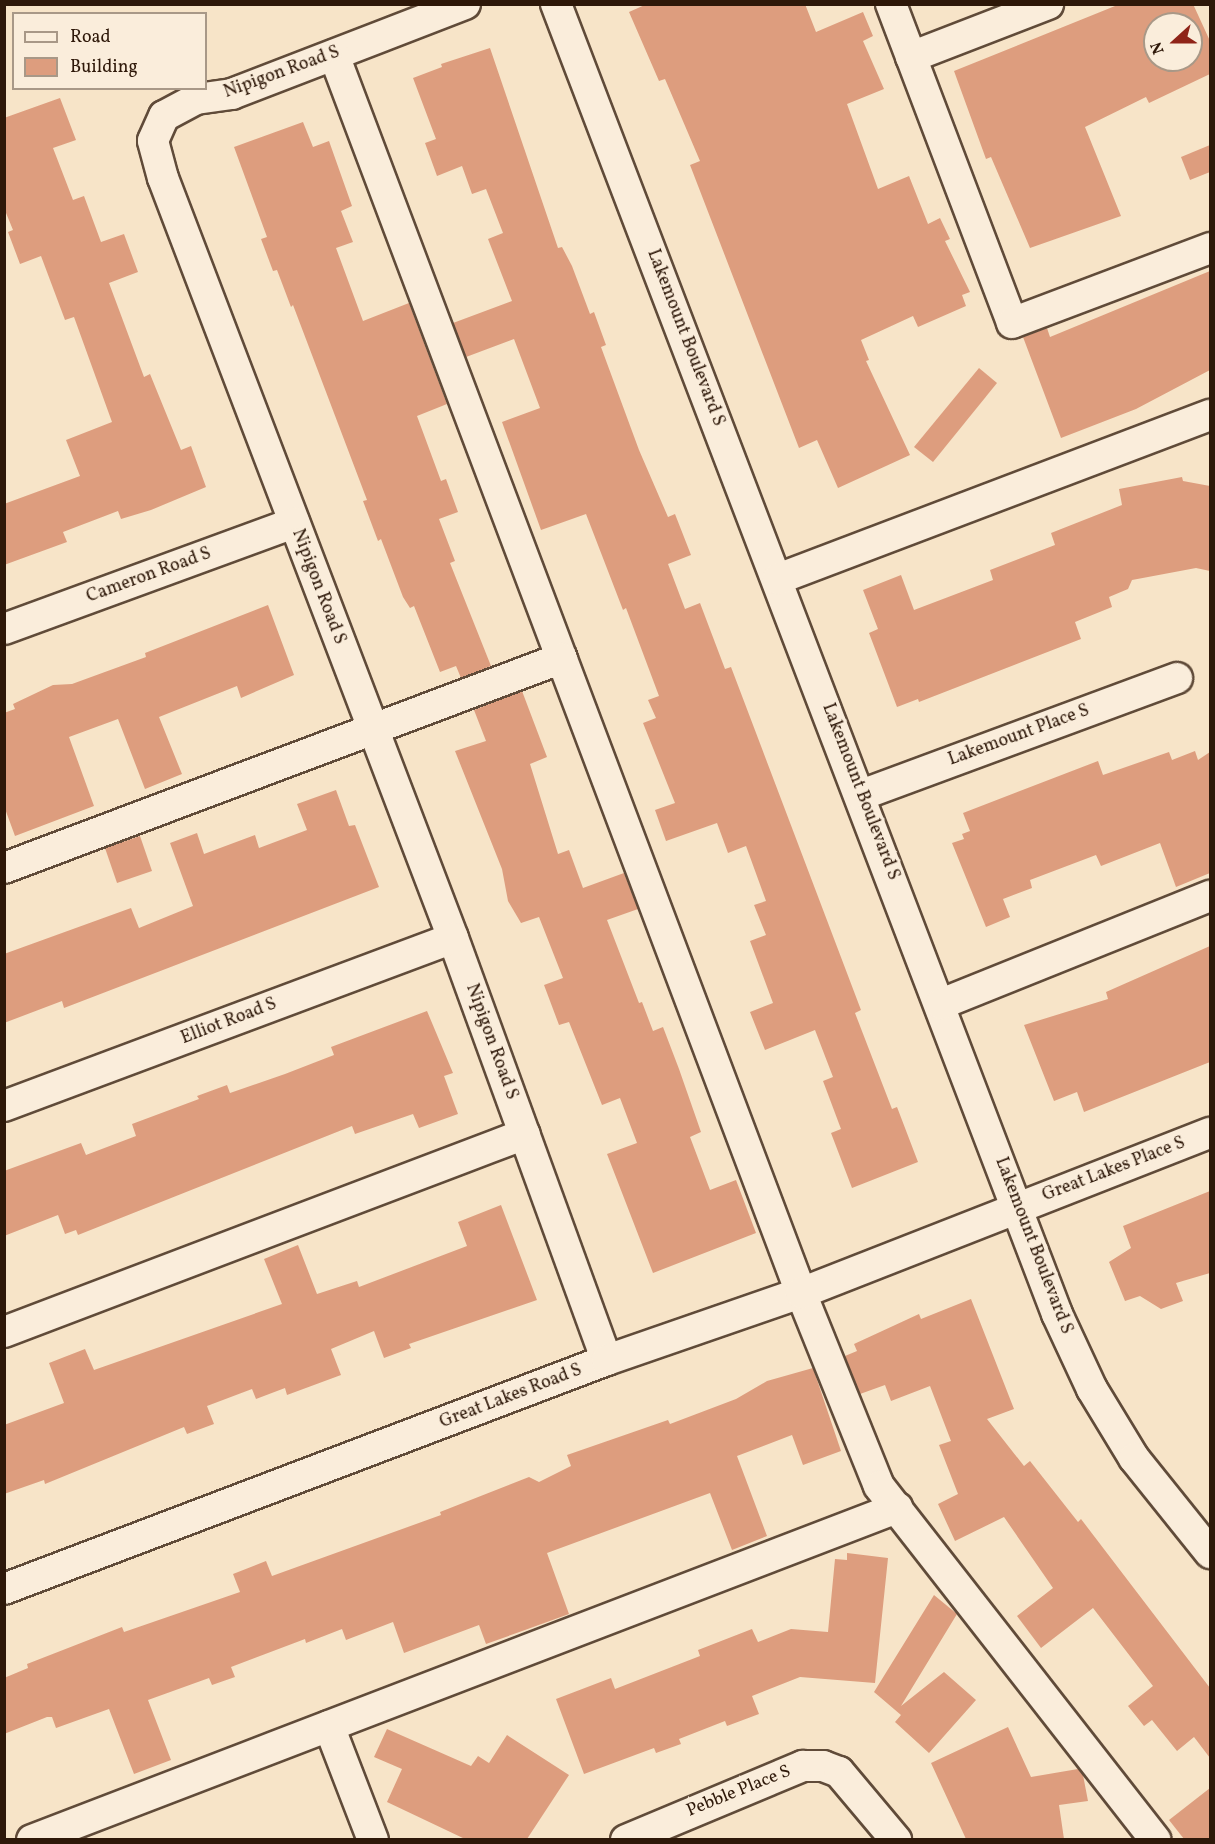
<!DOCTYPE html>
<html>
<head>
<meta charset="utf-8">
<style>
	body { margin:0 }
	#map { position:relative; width:1215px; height:1844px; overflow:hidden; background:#f7e4c8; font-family:Vollkorn,serif }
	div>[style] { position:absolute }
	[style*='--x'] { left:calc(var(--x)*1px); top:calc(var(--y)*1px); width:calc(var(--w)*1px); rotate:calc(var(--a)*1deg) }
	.building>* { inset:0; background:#dd9d7e }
	.roads { filter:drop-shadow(2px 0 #604b39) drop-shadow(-2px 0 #604b39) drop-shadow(0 2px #604b39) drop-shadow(0 -2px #604b39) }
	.minor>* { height:30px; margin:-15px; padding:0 15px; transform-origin:15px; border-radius:15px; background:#faeddb }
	span { translate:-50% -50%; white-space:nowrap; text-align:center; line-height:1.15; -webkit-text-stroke:6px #faeddb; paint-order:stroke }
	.street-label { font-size:18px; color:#2e1809 }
	.frame { position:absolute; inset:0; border:6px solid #2e1809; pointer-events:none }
	.legend { position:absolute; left:12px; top:12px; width:195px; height:78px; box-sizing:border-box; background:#faeddb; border:2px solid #a89887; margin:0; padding:8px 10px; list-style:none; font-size:18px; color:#2e1809 }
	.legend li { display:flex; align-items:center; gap:12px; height:30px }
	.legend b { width:30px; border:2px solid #a89887 }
	.north { position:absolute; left:1143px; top:12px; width:60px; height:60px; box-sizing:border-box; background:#faeddb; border:2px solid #a89887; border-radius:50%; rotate:249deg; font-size:16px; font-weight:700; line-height:24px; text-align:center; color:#2e1809 }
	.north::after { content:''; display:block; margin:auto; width:21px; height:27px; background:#8f2418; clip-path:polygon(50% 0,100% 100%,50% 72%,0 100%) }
</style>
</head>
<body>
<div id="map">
	<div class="building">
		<div style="clip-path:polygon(647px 4px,805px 4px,816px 32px,863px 12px,873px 36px,863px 41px,884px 89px,847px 104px,878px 189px,909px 176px,928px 224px,940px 218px,950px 239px,945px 241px,970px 292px,962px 295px,966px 306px,918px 327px,913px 316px,861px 340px,869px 360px,866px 361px,910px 455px,838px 488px,817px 440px,799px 448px,690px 165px,700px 161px,665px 79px,659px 81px,629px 12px)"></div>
		<div style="clip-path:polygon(evenodd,1120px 4px,1193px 4px,1210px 41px,1210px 74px,1149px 103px,1146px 97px,1085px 127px,1121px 216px,1030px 248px,991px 157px,986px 159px,954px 71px,1120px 4px,1155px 24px,1191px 24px,1191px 60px,1155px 60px,1155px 24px)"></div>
		<div style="clip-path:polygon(490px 48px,558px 248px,562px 247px,572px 266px,590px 314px,594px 312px,606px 345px,601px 347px,639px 450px,668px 517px,675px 514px,691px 555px,668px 564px,685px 609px,700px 603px,725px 669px,731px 667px,861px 1010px,855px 1013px,892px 1109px,897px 1107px,918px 1162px,852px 1188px,831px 1133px,841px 1129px,823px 1081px,833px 1077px,815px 1030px,765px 1050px,750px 1012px,773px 1003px,750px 941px,766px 935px,754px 905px,766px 901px,746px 846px,728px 853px,717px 823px,666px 841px,655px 810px,675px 803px,643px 723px,656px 718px,648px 700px,659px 696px,626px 608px,623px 610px,586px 514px,541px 530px,502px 422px,540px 408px,514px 339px,466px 357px,453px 323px,512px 301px,488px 239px,503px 233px,486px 189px,472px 194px,462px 166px,437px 176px,425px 143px,436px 139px,413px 78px,442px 67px,441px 64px)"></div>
		<div style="clip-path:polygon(60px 98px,76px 140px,53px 148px,73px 200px,84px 196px,101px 242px,124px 234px,138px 272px,109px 283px,144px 377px,150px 374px,181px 450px,191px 446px,206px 487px,151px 510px,121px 519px,118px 511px,63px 532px,67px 542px,4px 565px,4px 504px,80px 476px,66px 440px,112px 422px,74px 317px,65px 320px,41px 256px,20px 264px,8px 232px,13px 230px,4px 208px,4px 118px)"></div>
		<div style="clip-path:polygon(303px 122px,313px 147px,329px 141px,352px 206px,341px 211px,353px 242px,336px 248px,363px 321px,409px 303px,447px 404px,417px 416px,441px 481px,446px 479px,458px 512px,439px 519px,455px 561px,450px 563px,491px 666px,461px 678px,456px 666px,440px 672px,414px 606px,410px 608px,403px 597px,381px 539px,378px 541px,363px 501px,367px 500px,293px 305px,291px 307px,277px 270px,273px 271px,261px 239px,267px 237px,234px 147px)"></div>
		<div style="clip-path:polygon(1210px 145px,1210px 172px,1190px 180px,1181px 157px)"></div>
		<div style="clip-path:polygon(1210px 271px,1210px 370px,1136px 409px,1061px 438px,1023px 337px,1047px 328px,1050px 337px)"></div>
		<div style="clip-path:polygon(979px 368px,997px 383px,933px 462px,914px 447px)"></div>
		<div style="clip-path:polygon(1182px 477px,1183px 481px,1210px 486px,1210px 571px,1196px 568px,1132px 580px,1128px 589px,1109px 597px,1112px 607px,1075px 622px,1081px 639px,919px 702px,918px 699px,897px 707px,869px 633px,878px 629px,863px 590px,901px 575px,914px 610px,993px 580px,990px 570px,1055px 545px,1051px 533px,1122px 505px,1119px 489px)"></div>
		<div style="clip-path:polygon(268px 605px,294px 675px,241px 698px,237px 686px,159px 717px,182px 774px,145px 789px,118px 719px,69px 737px,94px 806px,15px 836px,4px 806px,4px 713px,15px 709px,13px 704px,53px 685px,72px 684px,146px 657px,145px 653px)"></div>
		<div style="clip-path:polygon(522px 691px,547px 757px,530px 764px,558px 854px,569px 850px,583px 888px,624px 873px,638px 909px,607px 920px,639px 1003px,642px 1002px,653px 1031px,663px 1027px,679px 1069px,701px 1132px,690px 1137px,710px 1190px,736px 1180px,756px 1233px,653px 1273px,607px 1154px,637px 1143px,620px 1098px,602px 1105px,569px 1022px,559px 1025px,544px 985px,563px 978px,539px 917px,521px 923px,508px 901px,502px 869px,455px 751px,486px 741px,474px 710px)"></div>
		<div style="clip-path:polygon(1195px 751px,1198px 760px,1210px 752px,1210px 873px,1176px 887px,1160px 843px,1101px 866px,1096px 855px,1030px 880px,1032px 888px,1003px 899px,1010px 917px,986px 927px,952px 843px,964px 839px,962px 834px,970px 831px,963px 813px,1098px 761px,1103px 775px,1169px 752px,1172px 760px)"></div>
		<div style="clip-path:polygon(336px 790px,349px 826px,355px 825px,379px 887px,64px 1008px,62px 1001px,4px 1023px,4px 954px,131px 908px,139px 928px,193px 906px,170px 843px,197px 833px,204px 854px,255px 835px,259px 848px,307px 830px,297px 804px)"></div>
		<div style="clip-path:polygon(140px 836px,152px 871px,117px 883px,105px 848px)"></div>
		<div style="clip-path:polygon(1210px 946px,1210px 1062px,1084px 1112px,1077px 1092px,1054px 1101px,1024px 1025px,1108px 999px,1106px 992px)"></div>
		<div style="clip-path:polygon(427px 1011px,453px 1073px,444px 1076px,458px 1114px,419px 1128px,413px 1114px,355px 1134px,352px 1126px,78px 1235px,76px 1230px,65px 1234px,58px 1215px,4px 1236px,4px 1171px,81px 1143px,86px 1155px,136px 1136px,132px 1124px,199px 1099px,197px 1096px,227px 1085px,230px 1093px,285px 1074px,334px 1055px,331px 1047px)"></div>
		<div style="clip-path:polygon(1210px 1191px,1210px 1273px,1176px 1283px,1183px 1301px,1161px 1309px,1140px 1296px,1125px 1301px,1109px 1262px,1131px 1248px,1123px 1226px)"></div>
		<div style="clip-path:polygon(501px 1205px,537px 1300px,409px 1344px,411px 1348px,384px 1358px,374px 1331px,331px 1349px,341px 1375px,287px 1395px,285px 1388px,256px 1399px,252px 1389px,207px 1406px,214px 1424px,187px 1434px,184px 1427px,45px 1484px,44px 1480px,4px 1494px,4px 1425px,64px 1403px,49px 1363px,85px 1349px,94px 1370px,282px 1304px,264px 1259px,298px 1245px,317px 1294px,357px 1281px,359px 1287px,467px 1246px,458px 1222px)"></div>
		<div style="clip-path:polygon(971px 1299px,1014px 1409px,987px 1419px,1024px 1466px,1030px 1461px,1078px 1522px,1081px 1519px,1210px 1688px,1210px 1758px,1194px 1737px,1177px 1751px,1152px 1720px,1144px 1726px,1128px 1706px,1153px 1686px,1093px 1608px,1041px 1648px,1017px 1616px,1053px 1588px,1004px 1517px,955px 1541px,938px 1504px,958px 1494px,939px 1445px,951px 1441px,930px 1386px,891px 1401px,885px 1385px,860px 1394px,845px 1356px,857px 1351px,854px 1344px,919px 1314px,921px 1319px)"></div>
		<div style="clip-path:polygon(813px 1368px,841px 1451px,803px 1465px,792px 1435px,737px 1456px,767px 1536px,732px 1550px,710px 1493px,547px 1553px,569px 1614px,525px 1630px,486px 1644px,479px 1625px,404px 1653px,393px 1622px,346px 1640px,342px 1629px,306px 1643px,305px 1639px,231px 1667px,235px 1677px,212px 1685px,209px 1678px,148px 1700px,171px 1760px,134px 1774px,109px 1709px,56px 1728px,52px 1717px,47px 1717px,4px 1734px,4px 1678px,28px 1668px,27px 1664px,122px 1627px,124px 1632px,240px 1592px,233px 1574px,266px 1561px,272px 1576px,441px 1515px,440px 1512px,529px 1477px,539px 1482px,571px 1466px,567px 1455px,668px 1420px,670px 1424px,736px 1399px,767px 1381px)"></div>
		<div style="clip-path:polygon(847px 1553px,888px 1558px,875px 1683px,800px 1677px,752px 1696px,759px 1714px,727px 1726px,725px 1721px,679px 1739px,681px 1744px,656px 1753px,654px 1748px,584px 1774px,556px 1699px,611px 1678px,615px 1689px,700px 1656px,698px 1650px,752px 1629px,758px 1642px,791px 1629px,828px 1632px,835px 1559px,847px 1560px)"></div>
		<div style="clip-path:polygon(934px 1595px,957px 1614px,901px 1706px,944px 1672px,976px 1700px,929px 1753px,895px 1722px,901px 1715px,874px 1692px)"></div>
		<div style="clip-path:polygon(1008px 1727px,1031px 1777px,1078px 1769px,1083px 1775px,1088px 1801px,1059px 1805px,1064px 1839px,966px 1839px,931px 1763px)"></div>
		<div style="clip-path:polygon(387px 1729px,471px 1766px,478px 1756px,489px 1763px,507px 1735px,569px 1775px,527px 1839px,465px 1839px,387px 1802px,402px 1769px,374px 1757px)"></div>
		<div style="clip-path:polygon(1210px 1788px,1210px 1839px,1184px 1839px,1169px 1820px)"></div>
	</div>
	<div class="roads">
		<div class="minor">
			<div style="--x:465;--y:4;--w:250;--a:158.9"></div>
			<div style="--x:232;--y:94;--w:36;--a:172"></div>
			<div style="--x:196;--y:99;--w:36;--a:152"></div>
			<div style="--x:164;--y:116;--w:27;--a:114"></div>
			<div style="--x:153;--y:141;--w:38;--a:75"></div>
			<div style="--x:163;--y:178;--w:813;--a:69.11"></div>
			<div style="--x:453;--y:938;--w:449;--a:70"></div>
			<div style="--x:556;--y:4;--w:1403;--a:69.07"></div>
			<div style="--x:1057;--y:1314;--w:83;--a:65"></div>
			<div style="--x:1092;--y:1389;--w:81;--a:58.7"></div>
			<div style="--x:1134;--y:1458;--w:122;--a:51.3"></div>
			<div style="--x:891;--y:4;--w:341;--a:69.2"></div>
			<div style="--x:1012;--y:323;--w:212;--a:-20.7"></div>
			<div style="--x:334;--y:55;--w:1323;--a:69.33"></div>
			<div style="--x:801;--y:1293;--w:208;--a:68"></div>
			<div style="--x:879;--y:1486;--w:449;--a:52"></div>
			<div style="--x:911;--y:57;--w:147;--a:-21.1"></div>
			<div style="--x:778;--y:579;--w:462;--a:-20.8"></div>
			<div style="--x:4;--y:629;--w:309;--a:-20.1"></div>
			<div style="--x:861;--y:795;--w:337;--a:-20.3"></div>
			<div style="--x:4;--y:868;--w:596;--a:-20.62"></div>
			<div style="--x:941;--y:1004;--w:290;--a:-21.9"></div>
			<div style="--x:4;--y:1106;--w:479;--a:-20.5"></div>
			<div style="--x:4;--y:1332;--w:557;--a:-20.81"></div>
			<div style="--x:4;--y:1589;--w:645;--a:-20.8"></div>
			<div style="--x:607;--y:1360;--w:205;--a:-19.1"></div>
			<div style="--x:801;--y:1293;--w:439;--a:-21.4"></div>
			<div style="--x:329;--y:1726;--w:122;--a:68.9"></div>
			<div style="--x:32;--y:1840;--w:927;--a:-21"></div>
			<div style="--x:626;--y:1840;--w:192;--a:-22.7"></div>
			<div style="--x:803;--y:1766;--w:20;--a:0"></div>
			<div style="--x:823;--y:1766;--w:17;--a:21"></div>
			<div style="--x:839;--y:1772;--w:89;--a:50"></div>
		</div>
	</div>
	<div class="street-label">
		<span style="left:282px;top:73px;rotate:-20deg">Nipigon Road S</span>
		<span style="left:685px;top:338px;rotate:69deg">Lakemount Boulevard S</span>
		<span style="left:149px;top:576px;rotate:-20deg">Cameron Road S</span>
		<span style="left:318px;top:587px;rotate:69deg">Nipigon Road S</span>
		<span style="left:1019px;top:736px;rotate:-20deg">Lakemount Place S</span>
		<span style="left:860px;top:792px;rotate:69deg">Lakemount Boulevard S</span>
		<span style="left:229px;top:1022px;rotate:-21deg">Elliot Road S</span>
		<span style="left:491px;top:1042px;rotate:70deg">Nipigon Road S</span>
		<span style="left:1114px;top:1170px;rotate:-21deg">Great Lakes Place S</span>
		<span style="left:1033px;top:1246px;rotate:69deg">Lakemount Boulevard S</span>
		<span style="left:511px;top:1397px;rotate:-21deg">Great Lakes Road S</span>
		<span style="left:739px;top:1792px;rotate:-22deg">Pebble Place S</span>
	</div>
	<div class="frame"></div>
	<ul class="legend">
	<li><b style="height:8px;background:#faeddb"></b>Road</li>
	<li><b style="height:16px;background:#dd9d7e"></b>Building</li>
	</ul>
	<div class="north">N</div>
</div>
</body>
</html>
